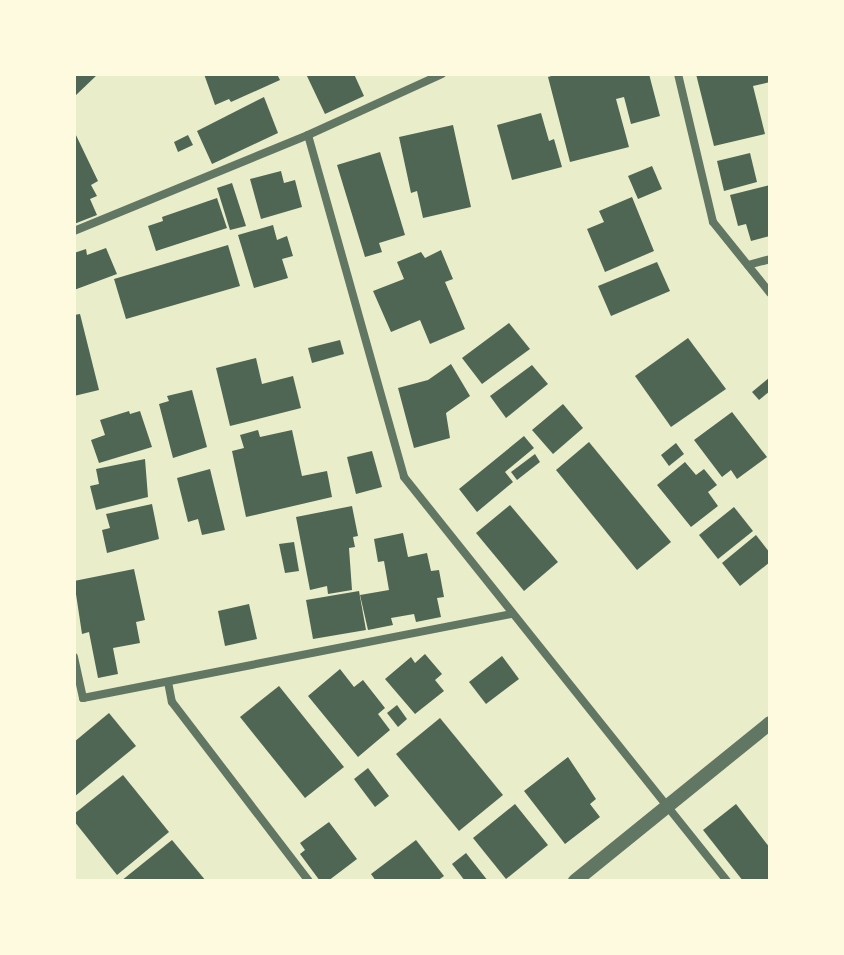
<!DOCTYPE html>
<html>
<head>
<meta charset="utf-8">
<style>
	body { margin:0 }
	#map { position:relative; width:844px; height:955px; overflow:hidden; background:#e9edc9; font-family:"Noto Serif",serif }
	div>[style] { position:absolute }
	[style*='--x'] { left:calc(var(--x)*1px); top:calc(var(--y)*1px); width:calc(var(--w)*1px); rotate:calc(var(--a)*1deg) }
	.building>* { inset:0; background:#4f6655 }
	.minor>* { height:8px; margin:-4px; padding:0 4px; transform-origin:4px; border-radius:4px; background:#617663 }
	.tertiary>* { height:14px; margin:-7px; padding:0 7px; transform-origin:7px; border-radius:7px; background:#617663 }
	span { translate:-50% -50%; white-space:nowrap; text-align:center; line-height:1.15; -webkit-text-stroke:6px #fefae0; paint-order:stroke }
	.frame { position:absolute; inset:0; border:76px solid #fefae0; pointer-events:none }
</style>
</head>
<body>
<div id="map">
	<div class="building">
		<div style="clip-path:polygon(74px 74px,98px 74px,74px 97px)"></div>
		<div style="clip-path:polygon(204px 74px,277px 74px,280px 80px,231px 102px,229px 99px,215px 105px)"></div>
		<div style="clip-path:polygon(306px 74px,354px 74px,364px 96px,325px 114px)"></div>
		<div style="clip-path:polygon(558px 74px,649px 74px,660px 116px,631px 124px,624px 97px,616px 99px,629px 147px,570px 162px,548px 77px)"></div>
		<div style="clip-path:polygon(696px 74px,769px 74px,770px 82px,753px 86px,765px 134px,714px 146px)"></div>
		<div style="clip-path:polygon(264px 97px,278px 133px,212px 164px,197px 131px)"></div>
		<div style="clip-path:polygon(541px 113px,549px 141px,554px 139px,562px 167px,512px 180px,497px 125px)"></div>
		<div style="clip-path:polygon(453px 125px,471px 207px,423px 218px,417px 191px,411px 193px,399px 137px)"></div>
		<div style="clip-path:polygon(74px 131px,98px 181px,91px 185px,97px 196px,90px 199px,97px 215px,74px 224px)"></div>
		<div style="clip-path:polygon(188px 135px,193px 145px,178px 152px,174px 142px)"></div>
		<div style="clip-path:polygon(380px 152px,405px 235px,379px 243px,382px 252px,365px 257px,337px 165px)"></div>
		<div style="clip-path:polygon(750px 153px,757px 182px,724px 191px,717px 161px)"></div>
		<div style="clip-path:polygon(652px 166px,662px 189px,638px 199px,628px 176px)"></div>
		<div style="clip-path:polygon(281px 171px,284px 183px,295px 180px,302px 207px,261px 219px,250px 179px)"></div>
		<div style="clip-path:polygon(232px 183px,246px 226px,230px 230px,217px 188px)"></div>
		<div style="clip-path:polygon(770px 185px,770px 236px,751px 241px,746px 224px,738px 226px,730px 195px)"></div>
		<div style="clip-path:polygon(632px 197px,654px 251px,605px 272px,587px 229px,604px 222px,599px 211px)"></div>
		<div style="clip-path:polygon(217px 198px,227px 228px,156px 251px,148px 226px,163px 221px,162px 217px)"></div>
		<div style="clip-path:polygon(273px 225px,277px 240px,287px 236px,293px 256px,282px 259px,288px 278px,254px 288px,238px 235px)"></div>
		<div style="clip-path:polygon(228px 245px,240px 286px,126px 319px,114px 279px)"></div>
		<div style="clip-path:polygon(106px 248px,117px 274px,74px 290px,74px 253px,86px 249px,87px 255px)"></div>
		<div style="clip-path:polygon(441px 250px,453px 279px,445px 282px,465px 329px,430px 344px,420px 320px,391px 332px,373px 291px,404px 279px,397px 262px,421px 252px,425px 258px)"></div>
		<div style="clip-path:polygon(657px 262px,670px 291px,611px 316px,598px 286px)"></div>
		<div style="clip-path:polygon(80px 314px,99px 390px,74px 396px,74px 315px)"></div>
		<div style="clip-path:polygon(509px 323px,530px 349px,482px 384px,462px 358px)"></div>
		<div style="clip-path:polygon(688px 338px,726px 389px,671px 427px,635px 376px)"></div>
		<div style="clip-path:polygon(340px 340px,344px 354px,312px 363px,308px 348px)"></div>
		<div style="clip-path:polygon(256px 358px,262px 384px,293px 376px,301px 408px,230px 426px,216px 368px)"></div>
		<div style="clip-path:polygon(451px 364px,470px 396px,446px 413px,450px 438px,414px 448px,398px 388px,428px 380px)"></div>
		<div style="clip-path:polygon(532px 365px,548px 384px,506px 418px,490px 396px)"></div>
		<div style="clip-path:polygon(770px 377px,770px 391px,759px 400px,752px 392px)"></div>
		<div style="clip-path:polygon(192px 390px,207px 447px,173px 458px,159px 404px,169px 401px,167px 396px)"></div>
		<div style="clip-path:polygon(563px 404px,583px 428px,553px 454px,532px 430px)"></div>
		<div style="clip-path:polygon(129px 411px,130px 414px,140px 411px,152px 447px,99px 463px,91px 440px,105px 435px,100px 420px)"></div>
		<div style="clip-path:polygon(732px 412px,767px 457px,737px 479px,731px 470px,722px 477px,694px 440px)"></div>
		<div style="clip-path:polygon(258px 430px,260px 437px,292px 430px,302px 476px,327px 471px,332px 497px,246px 517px,232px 451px,244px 448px,240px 435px)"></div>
		<div style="clip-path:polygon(524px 436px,534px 448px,505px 472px,513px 482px,477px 512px,459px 489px)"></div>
		<div style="clip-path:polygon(589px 442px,671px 542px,637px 570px,556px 470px)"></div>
		<div style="clip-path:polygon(676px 443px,684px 454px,669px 466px,661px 455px)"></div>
		<div style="clip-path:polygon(372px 451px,382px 487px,356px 494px,347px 457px)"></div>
		<div style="clip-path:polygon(535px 454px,540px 462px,517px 480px,511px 472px)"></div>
		<div style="clip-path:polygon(145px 459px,148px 497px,96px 510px,90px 486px,99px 484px,96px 469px)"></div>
		<div style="clip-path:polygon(685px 462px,696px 475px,704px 469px,717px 485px,708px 492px,718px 506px,691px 527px,657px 485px)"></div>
		<div style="clip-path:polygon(210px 469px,225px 530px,202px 535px,198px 519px,188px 522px,177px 478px)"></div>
		<div style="clip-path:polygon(152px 504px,159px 539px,107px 553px,102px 530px,110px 528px,106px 514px)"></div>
		<div style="clip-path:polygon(510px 505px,558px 562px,524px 591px,476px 533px)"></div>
		<div style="clip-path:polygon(352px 506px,358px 536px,353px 537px,355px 547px,349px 548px,352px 590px,328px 594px,327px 586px,310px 590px,296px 517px)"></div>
		<div style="clip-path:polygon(734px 507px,753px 531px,718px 559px,699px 535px)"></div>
		<div style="clip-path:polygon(403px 533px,408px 557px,427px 553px,431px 571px,439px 570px,444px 597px,437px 598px,441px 617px,416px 622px,414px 614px,391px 618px,393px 625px,368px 630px,360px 595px,389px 590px,384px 561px,378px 562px,374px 539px)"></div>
		<div style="clip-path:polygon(756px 535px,770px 553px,770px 562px,740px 586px,722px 563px)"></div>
		<div style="clip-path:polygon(294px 542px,299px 571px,285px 573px,279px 544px)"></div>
		<div style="clip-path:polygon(134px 569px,145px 620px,136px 622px,140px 643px,113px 648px,118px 674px,98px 678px,89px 632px,82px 634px,74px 581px)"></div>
		<div style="clip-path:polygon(359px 591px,366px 630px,313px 639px,306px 600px)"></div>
		<div style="clip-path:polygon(249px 604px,257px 639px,225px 646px,218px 611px)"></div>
		<div style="clip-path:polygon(425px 654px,442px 674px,435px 680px,444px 691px,415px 714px,385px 679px,411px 657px,415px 663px)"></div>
		<div style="clip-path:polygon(502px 656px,519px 679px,486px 704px,469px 682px)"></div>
		<div style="clip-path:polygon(340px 669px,354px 687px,363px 680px,385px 708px,378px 714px,390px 730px,358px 757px,308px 696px)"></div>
		<div style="clip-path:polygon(279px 686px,344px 767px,305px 798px,240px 717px)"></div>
		<div style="clip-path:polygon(397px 705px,407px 719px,398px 727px,387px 713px)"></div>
		<div style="clip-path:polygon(109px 713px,136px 746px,74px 797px,74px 742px)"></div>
		<div style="clip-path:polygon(440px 718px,503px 795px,459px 831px,396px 754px)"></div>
		<div style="clip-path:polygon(568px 757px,596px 799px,590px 804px,600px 817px,565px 844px,524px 791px)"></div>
		<div style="clip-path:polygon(368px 768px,389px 796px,375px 807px,354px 779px)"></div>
		<div style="clip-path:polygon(123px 775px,169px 832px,117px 875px,74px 821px,74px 814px)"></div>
		<div style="clip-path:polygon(515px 804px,548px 845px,506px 879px,473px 838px)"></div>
		<div style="clip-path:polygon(736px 804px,770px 848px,770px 881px,743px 881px,703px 830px)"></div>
		<div style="clip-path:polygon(329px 822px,357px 859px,328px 881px,320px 881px,300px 854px,305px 850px,300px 843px)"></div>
		<div style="clip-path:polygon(172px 840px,206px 881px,121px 881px)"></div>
		<div style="clip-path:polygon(416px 840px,444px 876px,437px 881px,376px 881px,371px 874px)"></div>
		<div style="clip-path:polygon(466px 853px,488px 881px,465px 881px,452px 864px)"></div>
	</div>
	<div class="minor">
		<div style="--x:678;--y:74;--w:152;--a:76.7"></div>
		<div style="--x:713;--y:222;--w:91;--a:51.2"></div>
		<div style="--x:308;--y:135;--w:355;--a:74.3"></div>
		<div style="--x:404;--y:477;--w:517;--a:51.36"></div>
		<div style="--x:74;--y:231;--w:253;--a:-22.3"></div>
		<div style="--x:308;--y:135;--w:147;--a:-24.5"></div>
		<div style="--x:748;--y:265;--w:23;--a:-15"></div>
		<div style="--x:74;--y:657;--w:42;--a:77.6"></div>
		<div style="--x:83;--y:698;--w:437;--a:-11.1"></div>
		<div style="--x:168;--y:682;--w:20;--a:79"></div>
		<div style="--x:172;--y:702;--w:225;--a:52.6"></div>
	</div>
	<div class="tertiary">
		<div style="--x:575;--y:881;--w:251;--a:-39"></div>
	</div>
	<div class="frame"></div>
</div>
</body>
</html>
